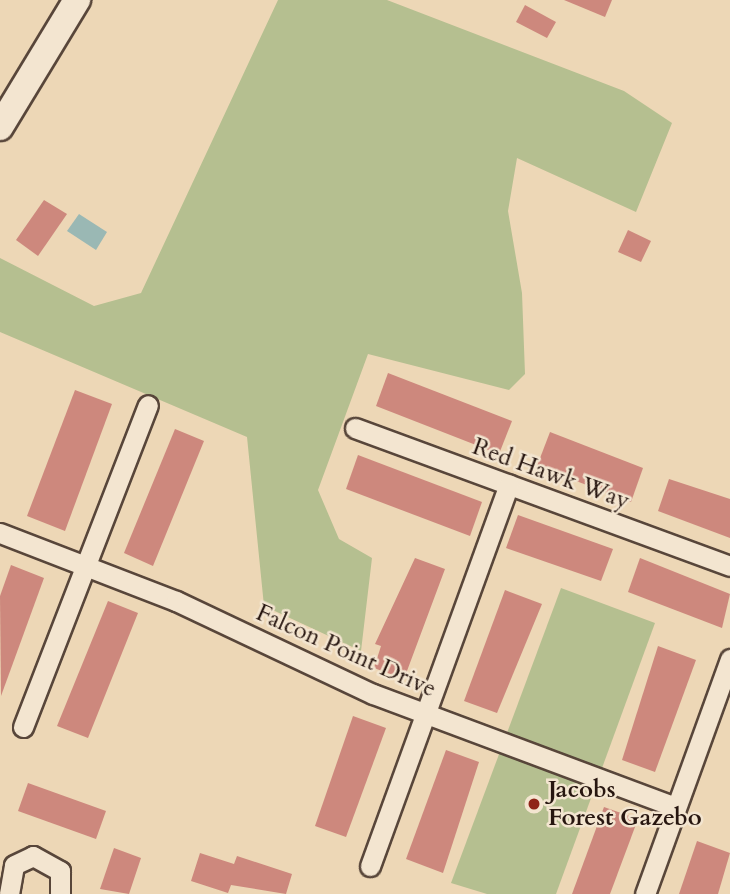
<!DOCTYPE html>
<html>
<head>
<meta charset="utf-8">
<style>
	body { margin:0 }
	#map { position:relative; width:730px; height:894px; overflow:hidden; background:#edd7b6; font-family:Cardo,serif }
	div>[style] { position:absolute }
	[style*='--x'] { left:calc(var(--x)*1px); top:calc(var(--y)*1px); width:calc(var(--w)*1px); rotate:calc(var(--a)*1deg) }
	.green>* { inset:0; background:#b5bf90 }
	.water>* { inset:0; background:#9ab8b4 }
	.building>* { inset:0; background:#cd887d }
	.roads { filter:drop-shadow(2px 0 #58463a) drop-shadow(-2px 0 #58463a) drop-shadow(0 2px #58463a) drop-shadow(0 -2px #58463a) }
	.street>* { height:19px; margin:-9.5px; padding:0 9.5px; transform-origin:9.5px; border-radius:9.5px; background:#f3e5d0 }
	.secondary>* { height:26px; margin:-13px; padding:0 13px; transform-origin:13px; border-radius:13px; background:#f3e5d0 }
	.dots>* { width:19px; height:19px; translate:-50% -50%; box-sizing:border-box; border:4px solid #f3e5d0; border-radius:50% }
	span { translate:-50% -50%; white-space:nowrap; text-align:center; line-height:1.15; -webkit-text-stroke:5px #f3e5d0; paint-order:stroke }
	.street-label { font-size:24px; color:#271610 }
	.poi-label { font-size:24px; color:#271610; font-weight:700 }
	.left { translate:0 -50%; text-align:left }
</style>
</head>
<body>
<div id="map">
	<div class="green">
		<div style="clip-path:polygon(278px 0,387px 0,624px 91px,672px 123px,636px 212px,517px 158px,508px 211px,522px 293px,525px 374px,509px 390px,368px 354px,318px 490px,339px 539px,372px 558px,361px 651px,264px 606px,247px 437px,0 332px,0 258px,94px 306px,141px 293px)"></div>
		<div style="clip-path:polygon(561px 588px,655px 623px,556px 894px,487px 894px,451px 883px)"></div>
	</div>
	<div class="water">
		<div style="clip-path:polygon(79px 214px,107px 232px,96px 250px,67px 231px)"></div>
	</div>
	<div class="building">
		<div style="clip-path:polygon(564px 0,612px 0,605px 17px)"></div>
		<div style="clip-path:polygon(525px 5px,556px 22px,547px 38px,516px 22px)"></div>
		<div style="clip-path:polygon(44px 200px,67px 214px,38px 256px,16px 240px)"></div>
		<div style="clip-path:polygon(628px 230px,651px 241px,641px 262px,618px 252px)"></div>
		<div style="clip-path:polygon(388px 373px,512px 421px,499px 454px,376px 406px)"></div>
		<div style="clip-path:polygon(75px 390px,112px 404px,65px 531px,27px 516px)"></div>
		<div style="clip-path:polygon(175px 429px,204px 441px,153px 566px,124px 553px)"></div>
		<div style="clip-path:polygon(550px 432px,643px 468px,631px 502px,537px 466px)"></div>
		<div style="clip-path:polygon(358px 455px,482px 502px,470px 536px,346px 489px)"></div>
		<div style="clip-path:polygon(669px 479px,730px 499px,730px 538px,658px 511px)"></div>
		<div style="clip-path:polygon(518px 515px,613px 549px,601px 581px,506px 548px)"></div>
		<div style="clip-path:polygon(415px 558px,445px 569px,404px 679px,374px 668px,381px 646px,375px 644px)"></div>
		<div style="clip-path:polygon(640px 558px,730px 594px,722px 628px,628px 592px)"></div>
		<div style="clip-path:polygon(11px 565px,44px 578px,1px 696px,0 596px)"></div>
		<div style="clip-path:polygon(505px 590px,542px 604px,497px 713px,464px 701px)"></div>
		<div style="clip-path:polygon(108px 601px,138px 613px,88px 738px,57px 726px)"></div>
		<div style="clip-path:polygon(658px 646px,696px 660px,655px 772px,622px 760px)"></div>
		<div style="clip-path:polygon(353px 716px,386px 728px,346px 837px,315px 826px)"></div>
		<div style="clip-path:polygon(446px 750px,479px 762px,443px 873px,406px 859px)"></div>
		<div style="clip-path:polygon(28px 783px,106px 811px,96px 839px,18px 811px)"></div>
		<div style="clip-path:polygon(604px 807px,638px 819px,610px 894px,572px 894px)"></div>
		<div style="clip-path:polygon(697px 841px,730px 853px,718px 894px,679px 894px)"></div>
		<div style="clip-path:polygon(114px 848px,141px 858px,129px 894px,100px 889px)"></div>
		<div style="clip-path:polygon(200px 853px,234px 864px,237px 856px,292px 874px,286px 894px,231px 885px,228px 893px,191px 881px)"></div>
	</div>
	<div class="roads">
		<div class="street">
			<div style="--x:355;--y:428;--w:400;--a:20.2"></div>
			<div style="--x:0;--y:533;--w:189;--a:21.1"></div>
			<div style="--x:176;--y:601;--w:218;--a:25.3"></div>
			<div style="--x:373;--y:694;--w:323;--a:20.5"></div>
			<div style="--x:23;--y:727;--w:345;--a:-68.8"></div>
			<div style="--x:370;--y:866;--w:406;--a:-70"></div>
			<div style="--x:9;--y:894;--w:29;--a:-80"></div>
			<div style="--x:14;--y:865;--w:21;--a:-25"></div>
			<div style="--x:33;--y:856;--w:31;--a:29"></div>
			<div style="--x:60;--y:871;--w:23;--a:90"></div>
			<div style="--x:645;--y:894;--w:250;--a:-70.1"></div>
		</div>
		<div class="secondary">
			<div style="--x:0;--y:127;--w:149;--a:-58.8"></div>
		</div>
	</div>
	<div class="dots">
		<div style="left:534px;top:804px;background:#8f2418"></div>
	</div>
	<div class="street-label">
		<span style="left:551px;top:474px;rotate:20deg">Red Hawk Way</span>
		<span style="left:346px;top:651px;rotate:24deg">Falcon Point Drive</span>
	</div>
	<div class="poi-label">
		<span class="left" style="left:548px;top:804px">Jacobs<br>Forest Gazebo</span>
	</div>
</div>
</body>
</html>
